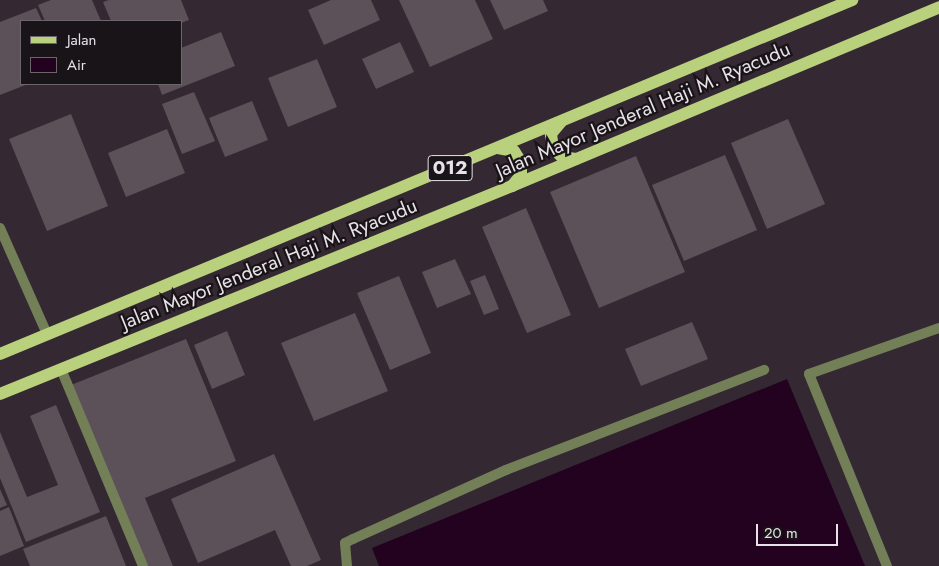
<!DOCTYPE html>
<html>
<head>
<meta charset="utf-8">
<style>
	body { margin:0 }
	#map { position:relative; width:939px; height:566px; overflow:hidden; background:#342932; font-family:Jost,sans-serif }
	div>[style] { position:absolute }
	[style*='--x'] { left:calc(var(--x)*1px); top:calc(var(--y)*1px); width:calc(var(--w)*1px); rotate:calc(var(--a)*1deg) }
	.water>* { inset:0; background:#230220 }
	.building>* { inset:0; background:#5c5059 }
	.lane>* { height:10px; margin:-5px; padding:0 5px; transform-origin:5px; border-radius:5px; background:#737f57 }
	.street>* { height:10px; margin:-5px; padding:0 5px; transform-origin:5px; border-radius:5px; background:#737f57 }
	.primary>* { height:12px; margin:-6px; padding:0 6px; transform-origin:6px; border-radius:6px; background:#b9d17c }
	span { translate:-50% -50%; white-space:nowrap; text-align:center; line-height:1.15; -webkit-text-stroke:4.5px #191418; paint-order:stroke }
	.shield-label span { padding:1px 4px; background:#191418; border:1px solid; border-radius:4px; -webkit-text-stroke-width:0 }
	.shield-label { font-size:19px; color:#e8e1e7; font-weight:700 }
	.street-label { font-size:20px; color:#e8e1e7 }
	.legend { position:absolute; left:20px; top:20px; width:162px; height:65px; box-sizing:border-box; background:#191418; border:1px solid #6c666b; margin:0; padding:6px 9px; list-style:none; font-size:15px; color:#e8e1e7 }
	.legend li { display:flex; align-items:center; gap:10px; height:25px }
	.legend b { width:25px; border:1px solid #6c666b }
	.scale { position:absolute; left:756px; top:524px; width:82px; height:22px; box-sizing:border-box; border:2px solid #e8e1e7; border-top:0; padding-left:6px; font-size:15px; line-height:18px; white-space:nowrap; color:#e8e1e7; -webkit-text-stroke:4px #191418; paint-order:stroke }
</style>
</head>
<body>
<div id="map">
	<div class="water">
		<div style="clip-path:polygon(787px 379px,865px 566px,379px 566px,372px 548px)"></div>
	</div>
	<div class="building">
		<div style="clip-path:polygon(51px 0,92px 0,101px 21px,45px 21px,38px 5px)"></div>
		<div style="clip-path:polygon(109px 0,181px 0,189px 20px,181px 23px,111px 21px,103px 2px)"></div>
		<div style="clip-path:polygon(331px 0,371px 0,380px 20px,324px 45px,308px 10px)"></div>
		<div style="clip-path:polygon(399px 0,475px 0,493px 39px,430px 67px)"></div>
		<div style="clip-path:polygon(490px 0,543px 0,548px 11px,504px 30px)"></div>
		<div style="clip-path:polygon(36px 8px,42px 21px,21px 21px,21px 84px,28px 84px,0 95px,0 22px)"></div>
		<div style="clip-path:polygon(221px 32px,235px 66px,162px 95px,158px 84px,181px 84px,181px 48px)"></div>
		<div style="clip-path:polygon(400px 42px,414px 72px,376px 89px,362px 59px)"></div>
		<div style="clip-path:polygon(317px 59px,337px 107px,288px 127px,268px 78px)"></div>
		<div style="clip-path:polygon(194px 92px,215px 141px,182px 154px,162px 104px)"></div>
		<div style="clip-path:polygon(252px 101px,268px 140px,225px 157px,209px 118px)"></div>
		<div style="clip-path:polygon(71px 114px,108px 206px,47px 231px,9px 139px)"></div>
		<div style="clip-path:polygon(788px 119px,825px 204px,767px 229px,731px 143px)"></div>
		<div style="clip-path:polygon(167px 129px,185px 173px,126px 197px,108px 153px)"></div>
		<div style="clip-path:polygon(725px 155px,757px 230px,684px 261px,652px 185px)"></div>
		<div style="clip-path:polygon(636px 156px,685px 272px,599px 308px,550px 192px)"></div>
		<div style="clip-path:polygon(526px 208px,571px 315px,527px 333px,482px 227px)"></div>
		<div style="clip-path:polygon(455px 259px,471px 294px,437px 308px,422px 272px)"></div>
		<div style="clip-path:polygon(485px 275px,499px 309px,484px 315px,470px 281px)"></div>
		<div style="clip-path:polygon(399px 276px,431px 353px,390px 370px,357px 293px)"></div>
		<div style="clip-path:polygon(355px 313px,388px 391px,314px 421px,281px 343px)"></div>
		<div style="clip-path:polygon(692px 322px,708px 359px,641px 386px,625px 349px)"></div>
		<div style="clip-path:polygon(227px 331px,245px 375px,212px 389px,194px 345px)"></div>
		<div style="clip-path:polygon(186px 339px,236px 461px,145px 498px,173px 566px,146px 566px,71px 385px)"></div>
		<div style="clip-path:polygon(56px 405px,100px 512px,26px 542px,0 478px,0 432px,27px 497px,58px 485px,30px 416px)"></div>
		<div style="clip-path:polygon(274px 454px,321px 560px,307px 566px,291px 566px,275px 530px,198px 563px,171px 499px)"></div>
		<div style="clip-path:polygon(0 489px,7px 505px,0 508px)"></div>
		<div style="clip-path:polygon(9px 507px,24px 546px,0 556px,0 511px)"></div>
		<div style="clip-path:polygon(106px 516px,126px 566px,30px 566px,23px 549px)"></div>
	</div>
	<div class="lane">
		<div style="--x:809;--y:374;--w:207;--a:67.9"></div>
		<div style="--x:347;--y:566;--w:23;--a:-95"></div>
		<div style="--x:345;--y:543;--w:9;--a:-27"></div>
		<div style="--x:353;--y:539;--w:168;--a:-24.3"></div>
		<div style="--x:506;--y:470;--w:277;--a:-21.2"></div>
	</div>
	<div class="street">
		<div style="--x:0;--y:228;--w:116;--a:66.1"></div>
		<div style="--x:61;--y:369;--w:213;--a:67.4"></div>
		<div style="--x:809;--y:374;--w:138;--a:-19.5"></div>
	</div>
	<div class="primary">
		<div style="--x:561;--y:122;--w:16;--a:130"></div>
		<div style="--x:551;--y:134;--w:14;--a:82"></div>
		<div style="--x:553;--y:148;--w:13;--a:45"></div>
		<div style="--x:562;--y:157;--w:14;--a:8"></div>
		<div style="--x:498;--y:148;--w:16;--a:11"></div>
		<div style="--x:514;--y:151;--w:13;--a:58"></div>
		<div style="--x:521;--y:162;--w:13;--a:90"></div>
		<div style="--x:521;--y:175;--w:14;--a:129"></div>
		<div style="--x:0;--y:354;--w:923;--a:-22.56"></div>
		<div style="--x:0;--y:394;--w:553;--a:-22.11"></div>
		<div style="--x:512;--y:186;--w:463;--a:-22.7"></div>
	</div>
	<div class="shield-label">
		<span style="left:450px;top:168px">012</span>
	</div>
	<div class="street-label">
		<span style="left:643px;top:110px;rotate:-23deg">Jalan Mayor Jenderal Haji M. Ryacudu</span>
		<span style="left:269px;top:264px;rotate:-22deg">Jalan Mayor Jenderal Haji M. Ryacudu</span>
	</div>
	<ul class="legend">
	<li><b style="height:6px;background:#b9d17c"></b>Jalan</li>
	<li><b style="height:14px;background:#230220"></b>Air</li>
	</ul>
	<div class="scale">20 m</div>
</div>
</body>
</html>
